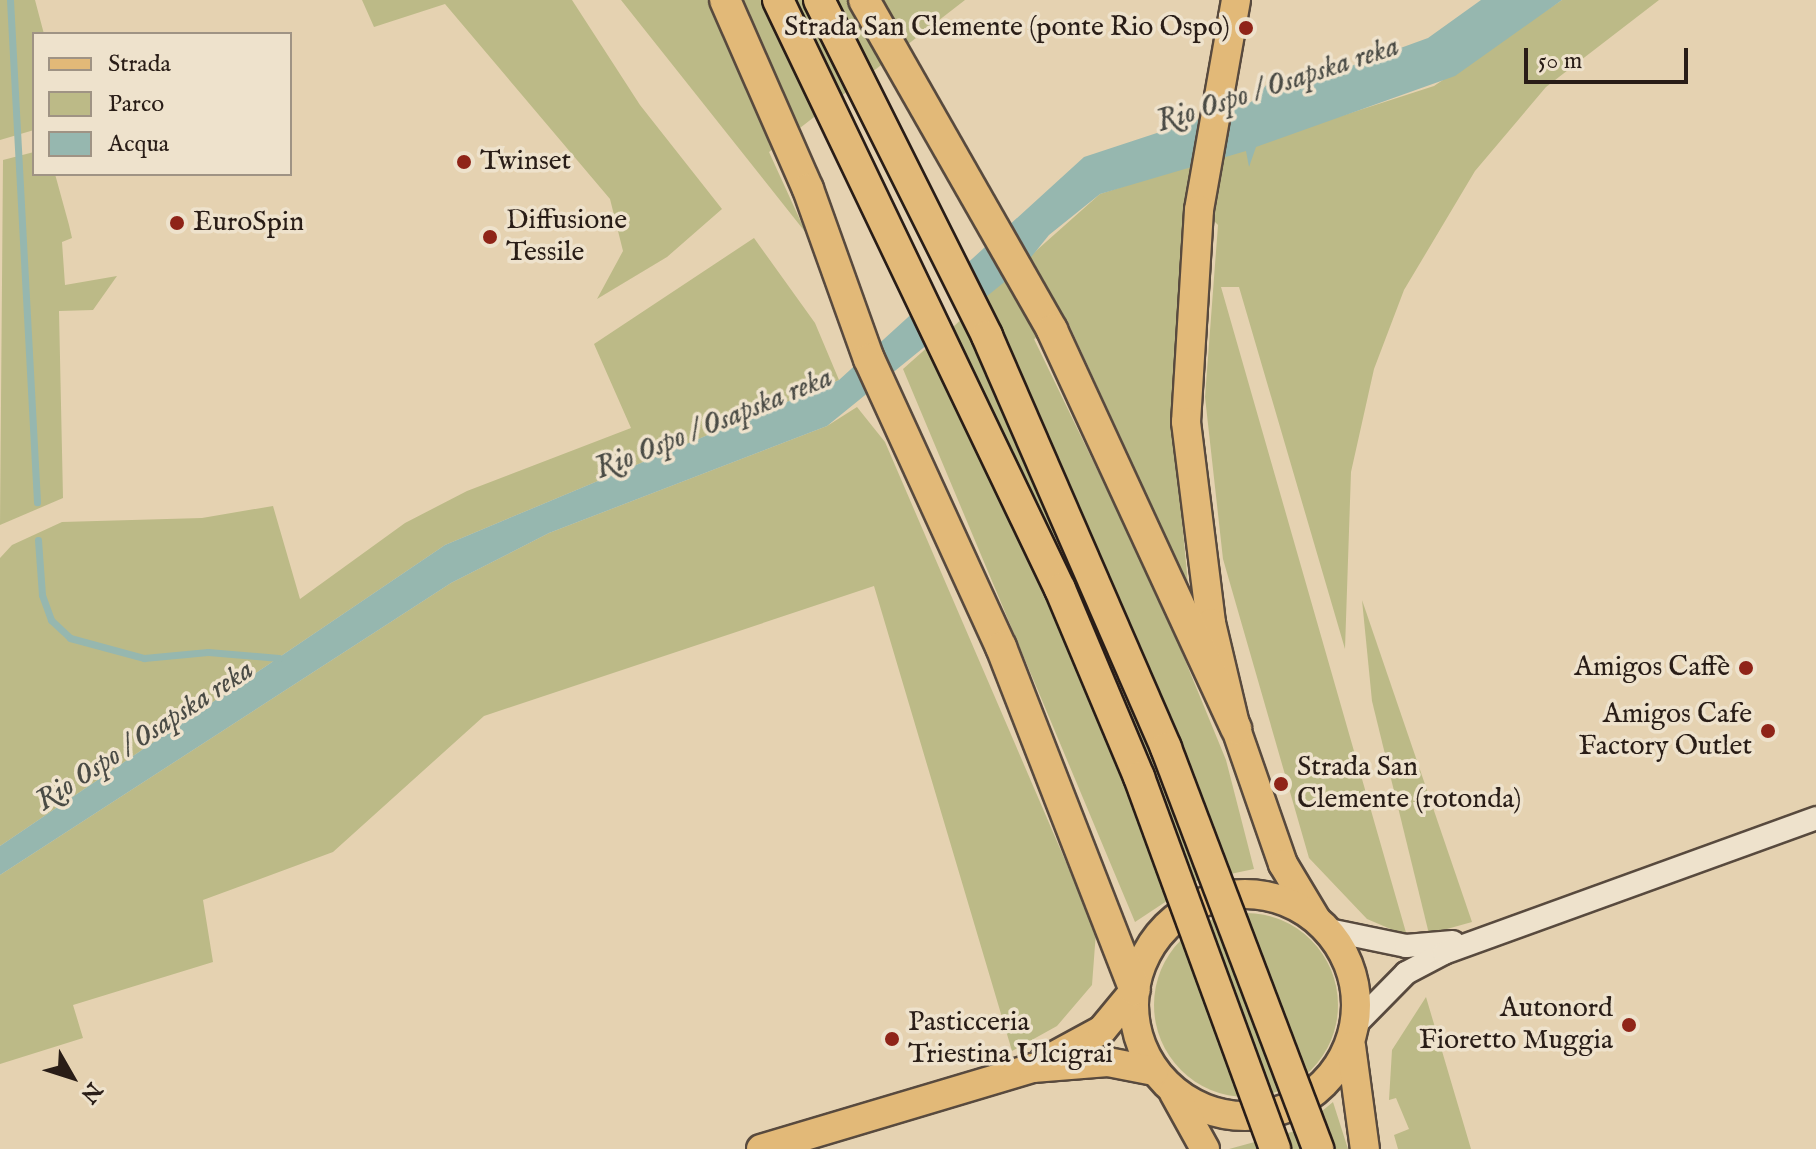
<!DOCTYPE html>
<html>
<head>
<meta charset="utf-8">
<style>
	body { margin:0 }
	#map { position:relative; width:1816px; height:1149px; overflow:hidden; background:#e5d2b1; font-family:"IM FELL English",serif }
	div>[style] { position:absolute }
	[style*='--x'] { left:calc(var(--x)*1px); top:calc(var(--y)*1px); width:calc(var(--w)*1px); rotate:calc(var(--a)*1deg) }
	.green>* { inset:0; background:#bcba87 }
	.round { border-radius:50% }
	.water>* { inset:0; background:#96b7af }
	.pier>* { inset:0; background:#e5d2b1 }
	.stream>* { height:7px; margin:-3.5px; padding:0 3.5px; transform-origin:3.5px; border-radius:3.5px; background:#96b7af }
	.roads { filter:drop-shadow(2px 0 #584a3e) drop-shadow(-2px 0 #584a3e) drop-shadow(0 2px #584a3e) drop-shadow(0 -2px #584a3e) }
	.tertiary>* { height:22px; margin:-11px; padding:0 11px; transform-origin:11px; border-radius:11px; background:#eee2cc }
	.primary>* { height:28px; margin:-14px; padding:0 14px; transform-origin:14px; border-radius:14px; background:#e2b978 }
	.primary>.ring { margin:-14px; padding:0; box-sizing:content-box; background:none; border:28px solid #e2b978; border-radius:50% }
	.trunk>* { height:30px; margin:-15px; padding:0 15px; transform-origin:15px; border-radius:15px; background:#e2b978 }
	.bridges { filter:drop-shadow(2px 0 #291d17) drop-shadow(-2px 0 #291d17) drop-shadow(0 2px #291d17) drop-shadow(0 -2px #291d17) }
	.trunk-bridge>* { height:30px; margin:-15px; padding:0 15px; transform-origin:15px; border-radius:15px; background:#e2b978 }
	.dots>* { width:22px; height:22px; translate:-50% -50%; box-sizing:border-box; border:4px solid #eee2cc; border-radius:50% }
	span { translate:-50% -50%; white-space:nowrap; text-align:center; line-height:1.15; -webkit-text-stroke:7px #eee2cc; paint-order:stroke }
	.poi-label { font-size:28px; color:#291d17 }
	.right { translate:-100% -50%; text-align:right }
	.left { translate:0 -50%; text-align:left }
	.water-label { font-size:30px; color:#4a4b45; font-style:italic }
	.legend { position:absolute; left:32px; top:32px; width:260px; height:144px; box-sizing:border-box; background:#eee2cc; border:2px solid #9f9384; margin:0; padding:10px 14px; list-style:none; font-size:24px; color:#291d17 }
	.legend li { display:flex; align-items:center; gap:16px; height:40px }
	.legend b { width:40px; border:2px solid #9f9384 }
	.north { position:absolute; left:32px; top:1037px; width:80px; height:80px; -webkit-text-stroke:6px #eee2cc; paint-order:stroke; rotate:129deg; font-size:22px; font-weight:700; line-height:32px; text-align:center; color:#291d17 }
	.north::after { content:''; display:block; margin:auto; width:28px; height:36px; background:#291d17; clip-path:polygon(50% 0,100% 100%,50% 72%,0 100%) }
	.scale { position:absolute; left:1524px; top:48px; width:164px; height:36px; box-sizing:border-box; border:4px solid #291d17; border-top:0; padding-left:10px; font-size:24px; line-height:28px; white-space:nowrap; color:#291d17; -webkit-text-stroke:6px #eee2cc; paint-order:stroke }
</style>
</head>
<body>
<div id="map">
	<div class="green">
		<div style="clip-path:polygon(0 0,35px 0,44px 34px,34px 34px,34px 130px,0 140px)"></div>
		<div style="clip-path:polygon(362px 0,572px 0,640px 105px,722px 209px,667px 257px,597px 299px,623px 251px,610px 199px,445px 4px,374px 27px)"></div>
		<div style="clip-path:polygon(621px 0,965px 0,769px 152px,806px 233px)"></div>
		<div style="clip-path:polygon(1562px 0,1659px 0,1546px 87px,1475px 171px,1404px 290px,1374px 369px,1351px 472px,1345px 649px,1239px 287px,1221px 287px,1407px 936px,1367px 919px,1309px 858px,1223px 559px,1205px 397px,1218px 225px,1200px 207px,1184px 206px,1175px 443px,1188px 585px,1067px 320px,1034px 339px,1162px 604px,1226px 760px,1254px 869px,1197px 881px,1135px 922px,903px 369px,1100px 194px,1434px 86px)"></div>
		<div style="clip-path:polygon(34px 152px,34px 174px,55px 174px,69px 225px,72px 238px,62px 242px,65px 285px,117px 276px,93px 310px,59px 311px,63px 498px,0 525px,3px 160px)"></div>
		<div style="clip-path:polygon(754px 238px,815px 323px,839px 380px,445px 545px,0 846px,0 558px,12px 545px,62px 522px,202px 518px,273px 506px,300px 599px,405px 523px,467px 491px,631px 428px,594px 344px)"></div>
		<div style="clip-path:polygon(857px 407px,885px 442px,1096px 932px,1092px 985px,1057px 1026px,1012px 1051px,874px 586px,484px 716px,333px 852px,203px 900px,213px 962px,73px 1005px,83px 1038px,0 1064px,0 875px,451px 583px,549px 533px,827px 426px)"></div>
		<div style="clip-path:polygon(1362px 600px,1472px 922px,1429px 934px,1372px 701px)"></div>
		<div class="round" style="left:1154px;top:913px;width:184px;height:184px"></div>
		<div style="clip-path:polygon(1426px 997px,1471px 1149px,1398px 1149px,1394px 1135px,1409px 1129px,1396px 1098px,1389px 1100px,1392px 1050px)"></div>
		<div style="clip-path:polygon(1333px 1102px,1348px 1149px,1229px 1149px,1299px 1130px)"></div>
	</div>
	<div class="water">
		<div style="clip-path:polygon(1481px 0,1562px 0,1455px 76px,1256px 147px,1249px 167px,1246px 151px,1100px 194px,1049px 235px,1023px 267px,827px 426px,549px 533px,451px 583px,0 875px,0 846px,445px 545px,839px 380px,1084px 157px,1251px 102px,1277px 73px,1296px 86px,1428px 38px)"></div>
	</div>
	<div class="pier">
		<div style="clip-path:polygon(967px 261px,985px 297px,934px 345px,916px 310px)"></div>
	</div>
	<div class="stream">
		<div style="--x:10;--y:0;--w:503;--a:86.92"></div>
		<div style="--x:38;--y:540;--w:55;--a:85.8"></div>
		<div style="--x:42;--y:595;--w:27;--a:70"></div>
		<div style="--x:51;--y:620;--w:26;--a:43"></div>
		<div style="--x:70;--y:638;--w:77;--a:15.1"></div>
		<div style="--x:144;--y:658;--w:64;--a:-5.4"></div>
		<div style="--x:208;--y:652;--w:71;--a:4.8"></div>
	</div>
	<div class="roads">
		<div class="tertiary">
			<div style="--x:1324;--y:929;--w:84;--a:11.7"></div>
			<div style="--x:1406;--y:946;--w:47;--a:-4.9"></div>
			<div style="--x:1354;--y:1026;--w:74;--a:-45.5"></div>
			<div style="--x:1406;--y:973;--w:43;--a:-27.8"></div>
			<div style="--x:1444;--y:953;--w:396;--a:-19.9"></div>
		</div>
		<div class="primary">
			<div style="--x:1236;--y:0;--w:213;--a:100"></div>
			<div style="--x:1199;--y:210;--w:212;--a:93.5"></div>
			<div style="--x:1186;--y:422;--w:203;--a:82.9"></div>
			<div style="--x:1211;--y:623;--w:109;--a:76.7"></div>
			<div style="--x:1236;--y:729;--w:143;--a:70.8"></div>
			<div style="--x:1283;--y:864;--w:64;--a:59"></div>
			<div class="ring" style="left:1134px;top:894px;width:194px;height:194px"></div>
			<div style="--x:1351;--y:1046;--w:104;--a:82.3"></div>
			<div style="--x:1043;--y:1062;--w:67;--a:-28.5"></div>
			<div style="--x:1102;--y:1030;--w:52;--a:-50.5"></div>
			<div style="--x:1174;--y:1093;--w:64;--a:61"></div>
			<div style="--x:761;--y:1149;--w:284;--a:-16.6"></div>
			<div style="--x:1033;--y:1068;--w:75;--a:-4.6"></div>
			<div style="--x:1108;--y:1062;--w:47;--a:11.1"></div>
		</div>
		<div class="trunk">
			<div style="--x:725;--y:0;--w:206;--a:66.3"></div>
			<div style="--x:808;--y:189;--w:181;--a:70.3"></div>
			<div style="--x:869;--y:359;--w:317;--a:65.4"></div>
			<div style="--x:1001;--y:647;--w:368;--a:68.7"></div>
			<div style="--x:864;--y:0;--w:380;--a:60.3"></div>
			<div style="--x:1052;--y:330;--w:439;--a:65.2"></div>
		</div>
	</div>
	<div class="bridges">
		<div class="trunk-bridge">
			<div style="--x:778;--y:0;--w:653;--a:64.42"></div>
			<div style="--x:1060;--y:589;--w:204;--a:67.2"></div>
			<div style="--x:1139;--y:777;--w:396;--a:69.9"></div>
			<div style="--x:819;--y:0;--w:376;--a:63.4"></div>
			<div style="--x:987;--y:336;--w:449;--a:66.5"></div>
			<div style="--x:1166;--y:748;--w:429;--a:69.2"></div>
		</div>
	</div>
	<div class="dots">
		<div style="left:1246px;top:28px;background:#8f2418"></div>
		<div style="left:464px;top:162px;background:#8f2418"></div>
		<div style="left:177px;top:223px;background:#8f2418"></div>
		<div style="left:490px;top:237px;background:#8f2418"></div>
		<div style="left:1746px;top:668px;background:#8f2418"></div>
		<div style="left:1768px;top:731px;background:#8f2418"></div>
		<div style="left:1281px;top:784px;background:#8f2418"></div>
		<div style="left:1629px;top:1025px;background:#8f2418"></div>
		<div style="left:892px;top:1039px;background:#8f2418"></div>
	</div>
	<div class="poi-label">
		<span class="right" style="left:1230px;top:28px">Strada San Clemente (ponte Rio Ospo)</span>
		<span class="left" style="left:480px;top:162px">Twinset</span>
		<span class="left" style="left:506px;top:237px">Diffusione<br>Tessile</span>
		<span class="left" style="left:193px;top:223px">EuroSpin</span>
		<span class="right" style="left:1730px;top:668px">Amigos Caffè</span>
		<span class="right" style="left:1752px;top:731px">Amigos Cafe<br>Factory Outlet</span>
		<span class="left" style="left:1297px;top:784px">Strada San<br>Clemente (rotonda)</span>
		<span class="right" style="left:1613px;top:1025px">Autonord<br>Fioretto Muggia</span>
		<span class="left" style="left:908px;top:1039px">Pasticceria<br>Triestina Ulcigrai</span>
	</div>
	<div class="water-label">
		<span style="left:1278px;top:85px;rotate:-18deg">Rio Ospo / Osapska reka</span>
		<span style="left:714px;top:424px;rotate:-22deg">Rio Ospo / Osapska reka</span>
		<span style="left:145px;top:736px;rotate:-33deg">Rio Ospo / Osapska reka</span>
	</div>
	<ul class="legend">
	<li><b style="height:10px;background:#e2b978"></b>Strada</li>
	<li><b style="height:22px;background:#bcba87"></b>Parco</li>
	<li><b style="height:22px;background:#96b7af"></b>Acqua</li>
	</ul>
	<div class="north">N</div>
	<div class="scale">50 m</div>
</div>
</body>
</html>
